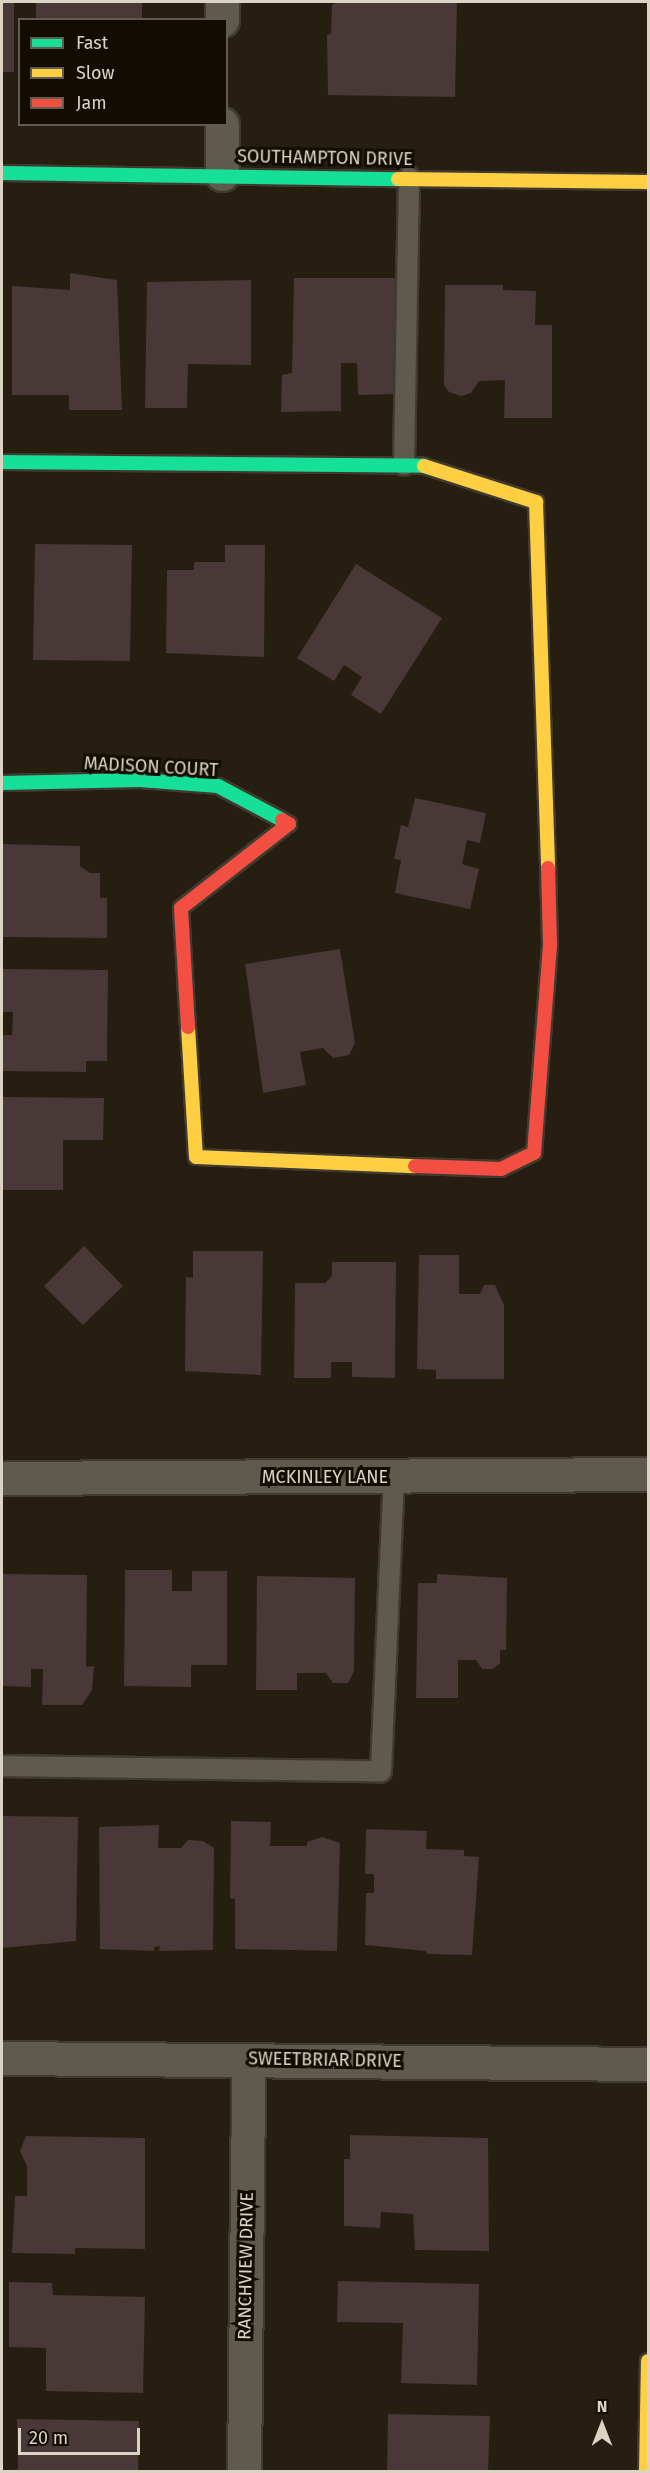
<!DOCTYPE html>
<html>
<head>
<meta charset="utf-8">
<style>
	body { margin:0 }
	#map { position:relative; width:650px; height:2473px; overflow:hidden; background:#261e10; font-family:"Fira Sans",sans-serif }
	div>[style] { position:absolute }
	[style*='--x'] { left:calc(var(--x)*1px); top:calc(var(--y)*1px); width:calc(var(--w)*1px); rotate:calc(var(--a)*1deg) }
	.building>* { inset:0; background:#483838 }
	.roads { filter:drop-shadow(2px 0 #413a30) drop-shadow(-2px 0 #413a30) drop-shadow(0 2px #413a30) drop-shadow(0 -2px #413a30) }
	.lane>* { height:20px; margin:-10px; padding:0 10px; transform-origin:10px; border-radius:10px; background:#5f594e }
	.street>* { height:33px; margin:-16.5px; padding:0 16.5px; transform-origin:16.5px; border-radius:16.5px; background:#5f594e }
	.fast>* { height:14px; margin:-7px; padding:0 7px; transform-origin:7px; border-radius:7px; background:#16e098 }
	.slow>* { height:14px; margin:-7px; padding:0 7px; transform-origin:7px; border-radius:7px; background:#ffcf43 }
	.jam>* { height:14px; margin:-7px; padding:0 7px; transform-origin:7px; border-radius:7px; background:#f24e42 }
	span { translate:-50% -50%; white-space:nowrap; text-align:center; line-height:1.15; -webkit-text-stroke:6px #120c03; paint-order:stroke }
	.street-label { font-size:18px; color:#dbd3c3 }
	.frame { position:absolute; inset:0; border:3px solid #dbd3c3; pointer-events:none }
	.legend { position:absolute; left:18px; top:18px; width:210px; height:108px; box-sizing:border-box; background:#120c03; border:2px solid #625c50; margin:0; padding:8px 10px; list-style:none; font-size:18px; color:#dbd3c3 }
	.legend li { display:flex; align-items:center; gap:12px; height:30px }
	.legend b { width:30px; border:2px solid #625c50 }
	.north { position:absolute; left:572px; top:2395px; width:60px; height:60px; -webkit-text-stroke:4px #120c03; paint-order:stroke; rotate:0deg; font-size:16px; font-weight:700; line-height:24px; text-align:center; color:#dbd3c3 }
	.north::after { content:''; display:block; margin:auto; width:21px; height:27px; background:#dbd3c3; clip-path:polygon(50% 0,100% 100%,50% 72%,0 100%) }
	.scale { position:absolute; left:18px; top:2428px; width:122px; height:27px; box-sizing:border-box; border:3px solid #dbd3c3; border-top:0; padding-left:8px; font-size:18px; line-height:21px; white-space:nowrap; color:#dbd3c3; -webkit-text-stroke:4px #120c03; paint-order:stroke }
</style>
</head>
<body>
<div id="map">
	<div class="building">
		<div style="clip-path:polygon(2px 2px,14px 2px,14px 72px,2px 72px)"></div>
		<div style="clip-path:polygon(36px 2px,142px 2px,142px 20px,36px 20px)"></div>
		<div style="clip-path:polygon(337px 2px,457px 2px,455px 97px,328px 95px,327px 35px,331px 34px,332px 5px)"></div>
		<div style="clip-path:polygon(70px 273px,117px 280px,122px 410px,69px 410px,69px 395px,12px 395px,12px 286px,70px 290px)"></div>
		<div style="clip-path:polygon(294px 278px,399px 278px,399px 394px,358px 395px,357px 363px,341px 363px,341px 411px,281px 412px,282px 375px,292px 373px)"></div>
		<div style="clip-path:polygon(251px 280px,251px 365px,188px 364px,187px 408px,145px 408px,147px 282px)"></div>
		<div style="clip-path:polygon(445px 285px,503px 285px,503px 290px,536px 291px,535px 325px,552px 325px,552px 418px,504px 418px,505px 380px,479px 381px,471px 393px,461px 396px,449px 392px,444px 385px)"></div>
		<div style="clip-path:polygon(35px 544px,132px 545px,130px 661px,33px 660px)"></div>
		<div style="clip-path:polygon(225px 545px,265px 545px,264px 657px,166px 653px,167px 570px,194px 570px,194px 562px,225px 562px)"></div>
		<div style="clip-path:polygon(356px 564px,442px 618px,381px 714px,351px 695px,362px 677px,344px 665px,334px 681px,297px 658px)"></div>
		<div style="clip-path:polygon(415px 798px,486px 813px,480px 843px,467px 840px,462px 864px,479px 869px,470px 909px,395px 893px,401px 860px,394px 859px,401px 825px,408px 827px)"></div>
		<div style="clip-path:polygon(2px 844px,80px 846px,80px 866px,90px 873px,100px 873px,100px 898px,107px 898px,107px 938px,2px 937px)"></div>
		<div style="clip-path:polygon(340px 949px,355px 1043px,349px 1055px,333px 1058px,323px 1048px,300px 1052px,306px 1085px,263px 1093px,245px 964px)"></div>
		<div style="clip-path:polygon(2px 969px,108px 970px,107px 1061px,86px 1061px,86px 1072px,2px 1071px,2px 1035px,12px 1035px,13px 1012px,2px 1012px)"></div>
		<div style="clip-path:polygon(2px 1097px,104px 1098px,103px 1140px,63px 1140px,63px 1190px,2px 1190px)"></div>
		<div style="clip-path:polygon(84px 1246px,123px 1286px,83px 1325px,44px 1286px)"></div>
		<div style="clip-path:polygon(193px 1251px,263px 1251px,261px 1375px,185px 1371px,186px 1277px,193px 1278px)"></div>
		<div style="clip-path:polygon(419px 1255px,459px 1255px,459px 1294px,480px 1294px,484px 1285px,495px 1285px,504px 1305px,504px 1379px,436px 1379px,436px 1370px,417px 1369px)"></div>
		<div style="clip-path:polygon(332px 1262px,396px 1262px,395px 1378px,352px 1377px,352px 1362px,331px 1362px,331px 1378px,294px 1378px,295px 1283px,325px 1283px,332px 1276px)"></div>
		<div style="clip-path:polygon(125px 1570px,172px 1570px,172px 1591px,192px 1591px,192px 1571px,227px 1571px,227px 1665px,191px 1665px,191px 1687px,124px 1686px)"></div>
		<div style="clip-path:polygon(2px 1574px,87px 1575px,86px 1667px,94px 1666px,92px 1690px,82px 1705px,42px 1705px,43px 1669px,31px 1669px,31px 1687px,2px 1686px)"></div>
		<div style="clip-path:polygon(437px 1574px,507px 1578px,506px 1650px,500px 1650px,500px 1663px,493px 1669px,482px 1669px,476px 1660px,458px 1660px,458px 1698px,416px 1698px,418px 1583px,437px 1583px)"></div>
		<div style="clip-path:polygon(257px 1576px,355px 1578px,354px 1671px,348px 1683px,333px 1683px,326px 1673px,297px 1673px,297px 1690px,256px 1690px)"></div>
		<div style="clip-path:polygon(2px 1816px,78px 1817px,76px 1941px,2px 1948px)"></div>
		<div style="clip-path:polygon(231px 1821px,271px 1822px,270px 1846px,307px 1846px,307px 1842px,322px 1837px,340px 1843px,337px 1951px,235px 1949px,235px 1899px,230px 1898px)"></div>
		<div style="clip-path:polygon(159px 1825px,158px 1848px,181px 1848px,188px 1840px,203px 1841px,214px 1848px,213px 1950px,159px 1951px,160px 1946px,154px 1947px,154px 1951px,100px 1949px,99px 1827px)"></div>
		<div style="clip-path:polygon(366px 1829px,427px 1831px,426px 1849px,464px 1850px,464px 1856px,479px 1857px,472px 1955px,427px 1954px,426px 1951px,365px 1945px,366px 1893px,374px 1893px,374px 1874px,365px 1874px)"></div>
		<div style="clip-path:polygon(350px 2135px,488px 2138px,489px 2251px,415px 2250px,413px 2214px,381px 2212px,380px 2228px,344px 2226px,344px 2159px,350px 2159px)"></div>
		<div style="clip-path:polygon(26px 2136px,145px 2138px,145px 2249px,75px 2248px,75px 2254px,12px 2253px,15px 2196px,27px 2196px,27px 2166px,20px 2151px)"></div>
		<div style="clip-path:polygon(338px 2281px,479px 2284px,477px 2385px,401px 2383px,403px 2323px,337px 2322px)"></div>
		<div style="clip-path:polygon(9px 2282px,52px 2283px,53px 2295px,145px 2297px,143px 2393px,46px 2391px,46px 2348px,9px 2347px)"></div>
		<div style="clip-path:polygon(388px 2414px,490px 2416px,488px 2472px,387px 2472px)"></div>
		<div style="clip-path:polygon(17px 2419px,139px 2421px,138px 2472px,2px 2472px,18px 2469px)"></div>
	</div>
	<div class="roads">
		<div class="lane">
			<div style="--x:404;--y:465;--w:288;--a:-89"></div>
			<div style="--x:2;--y:1766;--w:379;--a:0.8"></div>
			<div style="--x:381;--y:1771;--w:295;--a:-87.5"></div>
		</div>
		<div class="street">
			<div style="--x:222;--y:2;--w:18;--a:90"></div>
			<div style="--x:222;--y:124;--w:50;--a:90"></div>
			<div style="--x:2;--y:1478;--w:646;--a:-0.35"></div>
			<div style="--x:2;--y:2058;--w:646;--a:0.53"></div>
			<div style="--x:244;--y:2472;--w:412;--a:-89.4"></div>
		</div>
		<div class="fast">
			<div style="--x:2;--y:173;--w:396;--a:0.9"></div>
			<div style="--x:2;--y:462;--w:422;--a:0.5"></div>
			<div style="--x:2;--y:783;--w:138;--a:-1.2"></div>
			<div style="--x:140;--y:780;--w:78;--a:4.4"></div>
			<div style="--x:218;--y:786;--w:72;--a:28"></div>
		</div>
		<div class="slow">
			<div style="--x:398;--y:179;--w:250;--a:0.7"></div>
			<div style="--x:424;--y:466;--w:118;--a:17.8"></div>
			<div style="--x:536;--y:502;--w:366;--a:88.1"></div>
			<div style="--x:188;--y:1027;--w:130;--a:86.5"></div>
			<div style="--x:196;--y:1157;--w:219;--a:2.4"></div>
			<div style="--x:646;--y:2472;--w:111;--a:-89"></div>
		</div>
		<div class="jam">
			<div style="--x:188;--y:1027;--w:119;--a:-93.4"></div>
			<div style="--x:181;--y:908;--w:137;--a:-37.9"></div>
			<div style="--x:289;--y:824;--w:8;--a:-150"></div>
			<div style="--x:415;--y:1166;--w:86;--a:2"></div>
			<div style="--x:501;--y:1169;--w:37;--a:-26"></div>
			<div style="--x:534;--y:1153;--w:211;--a:-85.6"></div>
			<div style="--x:550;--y:943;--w:75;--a:-91.5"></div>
		</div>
	</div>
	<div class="street-label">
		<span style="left:325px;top:158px;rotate:1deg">SOUTHAMPTON DRIVE</span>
		<span style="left:151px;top:767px;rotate:3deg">MADISON COURT</span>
		<span style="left:325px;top:1477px">MCKINLEY LANE</span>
		<span style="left:325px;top:2060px;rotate:1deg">SWEETBRIAR DRIVE</span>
		<span style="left:246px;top:2266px;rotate:-89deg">RANCHVIEW DRIVE</span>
	</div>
	<div class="frame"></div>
	<ul class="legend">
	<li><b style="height:8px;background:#16e098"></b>Fast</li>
	<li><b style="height:8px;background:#ffcf43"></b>Slow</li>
	<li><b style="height:8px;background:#f24e42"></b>Jam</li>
	</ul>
	<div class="north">N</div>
	<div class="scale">20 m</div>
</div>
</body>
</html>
